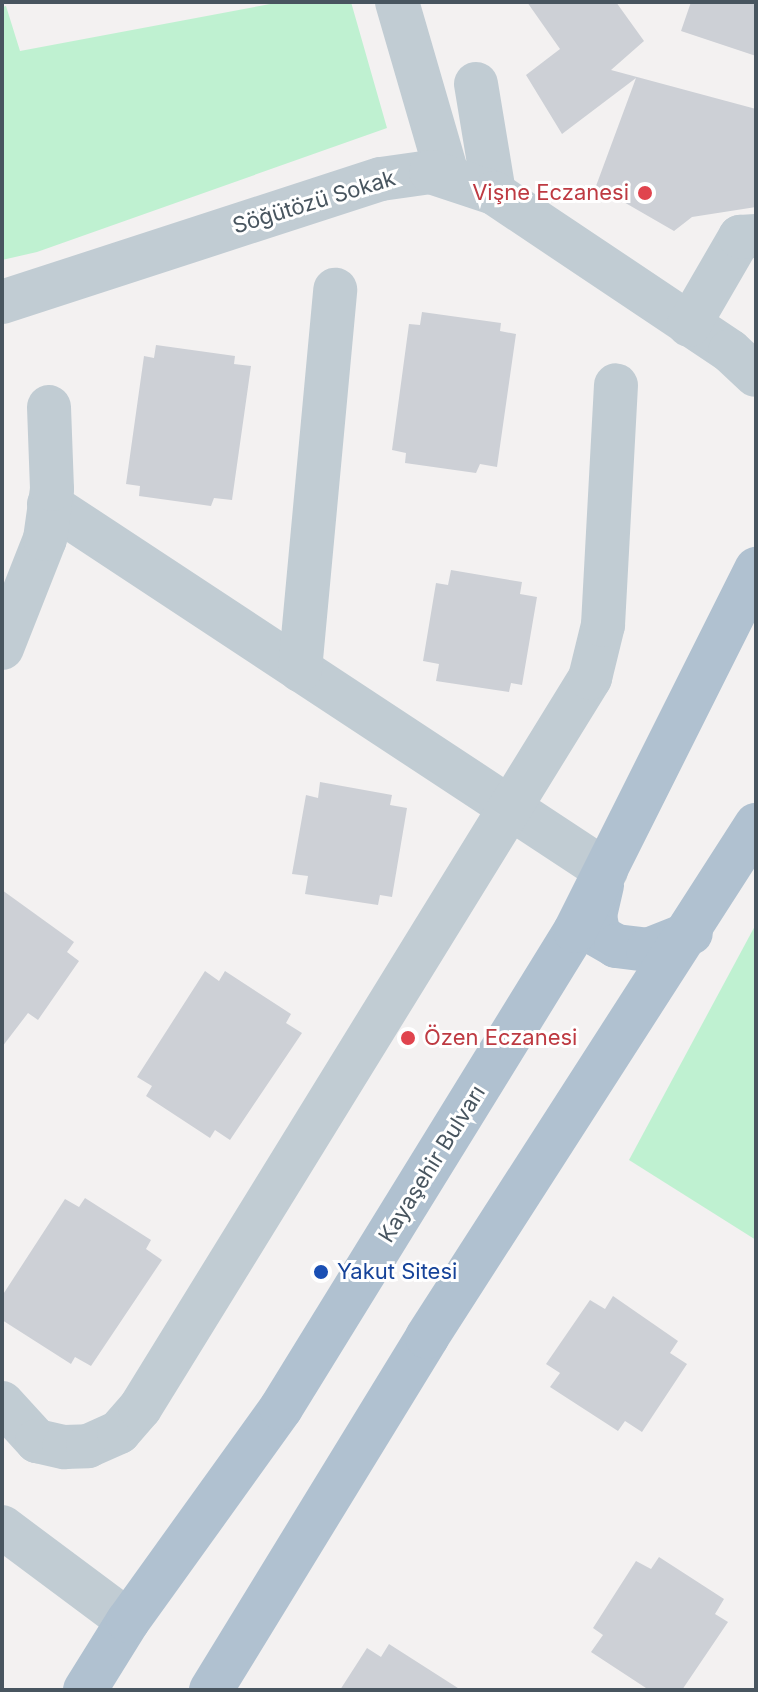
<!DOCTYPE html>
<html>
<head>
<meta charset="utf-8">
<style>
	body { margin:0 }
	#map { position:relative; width:758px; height:1692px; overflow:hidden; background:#f3f1f1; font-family:Inter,sans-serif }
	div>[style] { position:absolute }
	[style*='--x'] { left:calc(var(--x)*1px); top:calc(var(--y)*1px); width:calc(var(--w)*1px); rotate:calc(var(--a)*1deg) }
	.green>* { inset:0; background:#bff1d1 }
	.building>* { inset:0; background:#cdd0d6 }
	.minor>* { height:44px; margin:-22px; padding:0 22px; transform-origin:22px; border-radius:22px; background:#c1ccd3 }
	.major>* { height:44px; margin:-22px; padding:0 22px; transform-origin:22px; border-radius:22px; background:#b0c1d0 }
	.dots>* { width:22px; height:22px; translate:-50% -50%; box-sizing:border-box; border:4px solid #fff; border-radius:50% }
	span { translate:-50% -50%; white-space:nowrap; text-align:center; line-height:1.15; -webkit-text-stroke:6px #fff; paint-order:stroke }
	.health-label { font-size:22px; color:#be3a42 }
	.right { translate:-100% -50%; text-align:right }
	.left { translate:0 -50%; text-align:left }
	.street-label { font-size:22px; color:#48555f }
	.transit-label { font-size:22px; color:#164399 }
	.frame { position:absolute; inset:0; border:4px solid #48555f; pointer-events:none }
</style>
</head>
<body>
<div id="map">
	<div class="green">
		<div style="clip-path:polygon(281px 2px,351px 2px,387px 128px,37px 252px,2px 260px,2px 7px,6px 6px,20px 51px)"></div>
		<div style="clip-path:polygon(756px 924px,756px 1240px,629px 1160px)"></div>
	</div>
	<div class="building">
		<div style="clip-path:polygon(527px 2px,616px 2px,644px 41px,611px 70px,756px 109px,756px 207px,692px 217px,674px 231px,596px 186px,636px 78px,562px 134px,526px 75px,560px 49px)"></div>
		<div style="clip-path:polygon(691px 2px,756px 2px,756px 56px,681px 31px)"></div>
		<div style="clip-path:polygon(422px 312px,501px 323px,500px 331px,516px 334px,497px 467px,480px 464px,476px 473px,405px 463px,406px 453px,392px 450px,409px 324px,420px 325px)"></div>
		<div style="clip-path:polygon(156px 345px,235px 356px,234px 364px,251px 366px,232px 500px,214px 498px,211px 506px,139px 496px,140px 486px,126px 484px,144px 356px,154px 358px)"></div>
		<div style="clip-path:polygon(451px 570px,522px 582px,520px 594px,537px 597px,522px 685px,511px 683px,509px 692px,436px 681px,439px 664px,423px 661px,436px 583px,448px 585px)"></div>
		<div style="clip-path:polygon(320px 782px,392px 795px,390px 805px,407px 808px,392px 897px,380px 895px,378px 905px,305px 894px,308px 876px,292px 874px,306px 795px,318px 798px)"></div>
		<div style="clip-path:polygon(2px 890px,74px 942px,67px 952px,79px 961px,38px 1020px,28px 1013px,2px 1047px)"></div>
		<div style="clip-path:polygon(205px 971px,219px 981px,225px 971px,291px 1014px,286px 1023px,302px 1033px,230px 1140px,215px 1130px,210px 1138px,146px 1096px,152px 1086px,137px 1077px)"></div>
		<div style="clip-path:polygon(85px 1198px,151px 1240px,146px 1249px,162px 1260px,91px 1366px,75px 1357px,71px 1364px,2px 1320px,2px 1296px,65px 1199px,79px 1207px)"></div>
		<div style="clip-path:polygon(613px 1296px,678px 1341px,670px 1353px,687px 1364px,642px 1432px,625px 1421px,618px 1431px,550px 1387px,560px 1373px,546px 1364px,590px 1300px,605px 1309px)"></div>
		<div style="clip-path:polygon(659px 1557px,724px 1599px,715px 1614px,728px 1622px,682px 1690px,649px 1690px,591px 1652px,603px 1635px,593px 1628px,636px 1561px,651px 1569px)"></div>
		<div style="clip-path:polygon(389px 1644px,461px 1690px,340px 1690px,367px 1648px,381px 1657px)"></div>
	</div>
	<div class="minor">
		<div style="--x:397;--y:2;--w:179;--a:73.8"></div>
		<div style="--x:476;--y:84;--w:110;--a:80.6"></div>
		<div style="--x:2;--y:302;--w:398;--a:-18"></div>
		<div style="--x:381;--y:179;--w:50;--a:-8"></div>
		<div style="--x:431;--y:172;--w:66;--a:18.4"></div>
		<div style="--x:494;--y:193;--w:284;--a:33.8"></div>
		<div style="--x:730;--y:351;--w:35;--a:43"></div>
		<div style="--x:689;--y:325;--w:102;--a:-59.9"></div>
		<div style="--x:740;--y:237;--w:16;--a:-4"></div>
		<div style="--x:49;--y:504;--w:667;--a:33.38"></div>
		<div style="--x:2;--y:648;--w:117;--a:-68.5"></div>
		<div style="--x:45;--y:539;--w:50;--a:-82"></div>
		<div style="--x:52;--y:489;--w:82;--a:-92.1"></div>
		<div style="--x:300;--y:670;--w:382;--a:-84.7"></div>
		<div style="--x:2;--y:1403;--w:52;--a:47.4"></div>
		<div style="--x:37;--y:1441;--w:28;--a:13"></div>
		<div style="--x:64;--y:1447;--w:24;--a:-2"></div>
		<div style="--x:88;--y:1446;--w:34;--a:-24"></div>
		<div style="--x:119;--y:1432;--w:32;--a:-49"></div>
		<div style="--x:140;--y:1408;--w:858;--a:-58.35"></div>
		<div style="--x:590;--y:678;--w:55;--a:-76.2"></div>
		<div style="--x:603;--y:625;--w:240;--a:-86.9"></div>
		<div style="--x:2;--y:1527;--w:157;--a:36.7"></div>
	</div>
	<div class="major">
		<div style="--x:602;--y:885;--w:32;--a:103"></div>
		<div style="--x:595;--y:916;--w:20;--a:79"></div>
		<div style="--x:599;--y:936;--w:20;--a:30"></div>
		<div style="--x:616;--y:946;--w:32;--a:7"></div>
		<div style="--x:648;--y:950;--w:46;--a:-21.6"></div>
		<div style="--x:85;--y:1690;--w:81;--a:-58.1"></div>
		<div style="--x:128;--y:1621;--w:262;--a:-54.3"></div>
		<div style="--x:281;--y:1408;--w:560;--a:-58.35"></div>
		<div style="--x:575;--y:931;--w:405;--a:-63.4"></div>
		<div style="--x:211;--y:1690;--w:414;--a:-58.5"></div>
		<div style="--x:427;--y:1337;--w:609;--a:-57.28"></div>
	</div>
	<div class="dots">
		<div style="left:645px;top:193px;background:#e0444e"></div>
		<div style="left:408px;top:1038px;background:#e0444e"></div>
		<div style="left:321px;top:1272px;background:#1a4fb4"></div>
	</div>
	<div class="health-label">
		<span class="right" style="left:629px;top:193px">Vişne Eczanesi</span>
		<span class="left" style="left:424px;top:1038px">Özen Eczanesi</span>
	</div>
	<div class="street-label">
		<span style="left:314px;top:202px;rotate:-17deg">Söğütözü Sokak</span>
		<span style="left:432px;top:1164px;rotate:-58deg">Kayaşehir Bulvarı</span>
	</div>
	<div class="transit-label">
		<span class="left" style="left:337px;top:1272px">Yakut Sitesi</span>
	</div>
	<div class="frame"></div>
</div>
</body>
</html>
